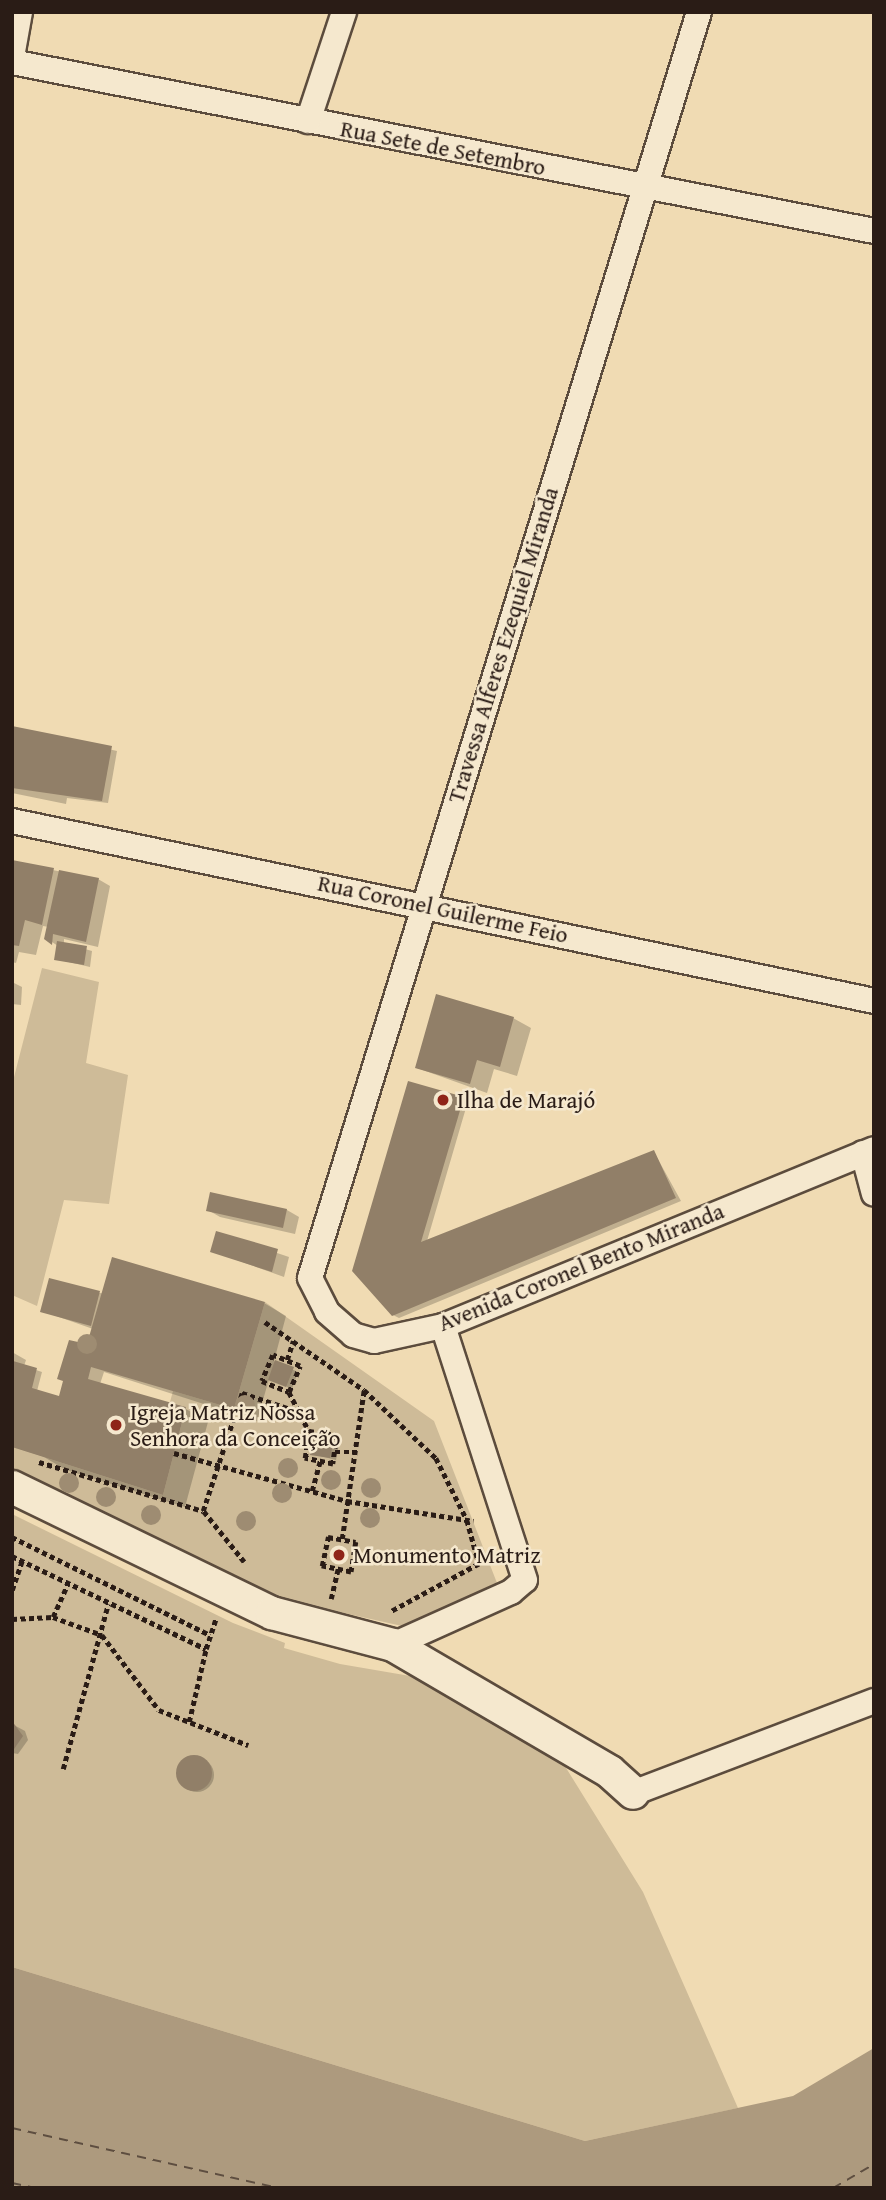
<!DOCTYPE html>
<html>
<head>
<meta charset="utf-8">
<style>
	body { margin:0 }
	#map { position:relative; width:886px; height:2200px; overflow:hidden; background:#f0dbb3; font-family:"Gentium Book Plus",serif }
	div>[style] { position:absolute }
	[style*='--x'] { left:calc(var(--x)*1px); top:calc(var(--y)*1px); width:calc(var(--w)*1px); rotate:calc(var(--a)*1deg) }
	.green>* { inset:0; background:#cebb98 }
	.water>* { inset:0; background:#ad9a7e }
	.shadow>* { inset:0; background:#0003 }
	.round { border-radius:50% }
	.ferry>* { height:2px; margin-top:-1px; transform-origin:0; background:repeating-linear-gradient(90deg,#5e4e40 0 9px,transparent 0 16px) }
	.building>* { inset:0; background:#917f68 }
	.path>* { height:4.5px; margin-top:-2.25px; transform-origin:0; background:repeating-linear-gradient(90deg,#2a1c16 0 5px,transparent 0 8.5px) }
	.roads { filter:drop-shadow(2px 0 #5c4c3d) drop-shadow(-2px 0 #5c4c3d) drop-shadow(0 2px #5c4c3d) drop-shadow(0 -2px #5c4c3d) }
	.minor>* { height:24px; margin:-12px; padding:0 12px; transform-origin:12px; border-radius:12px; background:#f5e8ce }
	.tertiary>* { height:32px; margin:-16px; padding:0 16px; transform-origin:16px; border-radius:16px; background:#f5e8ce }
	.trees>* { width:20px; height:20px; margin:-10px; border-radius:50%; background:#9e8c72 }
	.dots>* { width:19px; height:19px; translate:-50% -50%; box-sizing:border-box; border:4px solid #f5e8ce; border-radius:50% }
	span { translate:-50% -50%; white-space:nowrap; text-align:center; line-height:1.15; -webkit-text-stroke:5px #f5e8ce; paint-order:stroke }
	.street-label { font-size:23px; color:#2a1c16 }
	.poi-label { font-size:23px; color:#2a1c16 }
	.left { translate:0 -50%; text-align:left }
	.frame { position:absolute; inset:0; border:14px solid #2a1c16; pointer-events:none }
</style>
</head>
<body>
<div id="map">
	<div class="green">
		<div style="clip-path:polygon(42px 968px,99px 982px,86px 1063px,128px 1075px,109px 1204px,64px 1200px,37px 1306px,12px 1295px,12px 1085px)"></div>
		<div style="clip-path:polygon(265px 1302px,434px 1421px,497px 1583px,402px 1626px,268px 1596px,12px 1469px,12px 1447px,163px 1495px,186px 1407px,170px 1402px,173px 1391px,234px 1409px)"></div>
		<div style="clip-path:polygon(12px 1514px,233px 1623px,285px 1643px,284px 1648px,340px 1664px,416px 1677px,563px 1763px,643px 1892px,738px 2108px,585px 2141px,12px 1967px)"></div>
	</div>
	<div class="water">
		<div style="clip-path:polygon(12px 1967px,585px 2141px,793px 2096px,874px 2048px,874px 2188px,12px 2188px)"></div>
	</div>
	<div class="shadow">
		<div style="clip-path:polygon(12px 727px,117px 751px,108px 803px,67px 798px,66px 804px,12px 793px)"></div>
		<div style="clip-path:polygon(12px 862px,98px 879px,110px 886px,98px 947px,64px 939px,64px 943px,92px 951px,90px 967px,56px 959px,58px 946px,46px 938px,49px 927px,43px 926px,36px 955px,19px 952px,16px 963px,12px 962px)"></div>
		<div style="clip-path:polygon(12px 982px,22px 987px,21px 1005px,12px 1004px)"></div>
		<div style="clip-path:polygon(513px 1018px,531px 1028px,517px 1076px,494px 1069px,487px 1093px,417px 1068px)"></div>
		<div style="clip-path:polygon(463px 1098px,468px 1101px,427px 1241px,654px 1152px,681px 1201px,399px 1318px,393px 1315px)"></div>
		<div style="clip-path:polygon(211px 1194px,287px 1210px,299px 1217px,295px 1234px,220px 1217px,208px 1210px)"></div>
		<div style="clip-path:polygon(217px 1233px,289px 1257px,284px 1277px,212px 1251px)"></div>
		<div style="clip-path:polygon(99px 1293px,264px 1303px,286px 1316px,274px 1361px,298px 1372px,292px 1389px,269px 1379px,257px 1421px,104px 1372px,100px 1384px,186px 1409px,208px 1422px,185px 1507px,66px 1470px,44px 1457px,12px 1447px,12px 1352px,26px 1360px,24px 1366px,42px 1372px,37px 1391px,60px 1398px,96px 1348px,93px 1329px,42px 1311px)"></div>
		<div style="clip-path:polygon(333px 1440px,339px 1444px,336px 1460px,312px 1454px)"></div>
		<div style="clip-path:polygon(12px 1724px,25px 1731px,28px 1740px,18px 1754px,12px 1753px)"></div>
		<div class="round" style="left:180px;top:1758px;width:34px;height:34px"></div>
	</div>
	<div class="ferry">
		<div style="--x:12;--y:2128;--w:273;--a:12.7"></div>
		<div style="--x:12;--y:2183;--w:24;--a:12"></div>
		<div style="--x:833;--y:2188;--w:48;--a:-30.3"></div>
	</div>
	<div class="building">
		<div style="clip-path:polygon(12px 726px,112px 746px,102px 801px,12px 788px)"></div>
		<div style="clip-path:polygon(12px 860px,54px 868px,42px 925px,25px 920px,19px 946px,12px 945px)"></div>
		<div style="clip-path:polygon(59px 870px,99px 878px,86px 942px,53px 934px,52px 945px,44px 939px)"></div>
		<div style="clip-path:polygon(57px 941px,87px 946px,84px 965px,54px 960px)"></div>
		<div style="clip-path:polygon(436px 994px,514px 1017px,500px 1067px,477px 1060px,470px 1084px,415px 1068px)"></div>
		<div style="clip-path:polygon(408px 1081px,464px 1097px,421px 1242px,654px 1150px,676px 1198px,392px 1316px,352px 1271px)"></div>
		<div style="clip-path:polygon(210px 1192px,287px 1209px,283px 1228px,206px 1211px)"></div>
		<div style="clip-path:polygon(216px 1231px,278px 1249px,272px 1272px,210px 1252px)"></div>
		<div style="clip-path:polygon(112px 1257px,265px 1302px,234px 1409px,91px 1367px,88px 1379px,186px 1407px,163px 1495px,12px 1447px,13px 1361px,37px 1368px,32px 1388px,59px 1396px,63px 1381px,57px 1379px,69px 1340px,87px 1344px)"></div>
		<div style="clip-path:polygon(49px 1278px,100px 1291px,91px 1326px,40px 1312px)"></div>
		<div style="clip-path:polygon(275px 1360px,294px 1367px,286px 1387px,268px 1380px)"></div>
		<div style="clip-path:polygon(314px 1435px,334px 1439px,330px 1458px,310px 1455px)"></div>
		<div style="clip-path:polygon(12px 1721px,23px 1736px,12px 1752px)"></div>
		<div class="round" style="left:176px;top:1755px;width:36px;height:36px"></div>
	</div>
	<div class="path">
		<div style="--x:265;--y:1322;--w:120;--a:34.5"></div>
		<div style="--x:364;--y:1390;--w:99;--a:43.4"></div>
		<div style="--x:436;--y:1458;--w:69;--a:63.4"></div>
		<div style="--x:467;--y:1520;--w:46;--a:74.7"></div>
		<div style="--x:479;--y:1564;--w:99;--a:151.6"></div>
		<div style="--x:287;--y:1360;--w:20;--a:-72"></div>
		<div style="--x:289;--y:1392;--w:28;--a:-67"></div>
		<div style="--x:300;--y:1366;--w:29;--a:-158"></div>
		<div style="--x:273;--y:1355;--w:28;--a:113"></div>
		<div style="--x:262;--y:1381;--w:29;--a:22"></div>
		<div style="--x:289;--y:1392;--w:44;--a:62.9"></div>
		<div style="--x:309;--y:1431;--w:28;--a:8"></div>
		<div style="--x:337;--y:1435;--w:29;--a:98"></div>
		<div style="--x:333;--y:1464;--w:29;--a:-168"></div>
		<div style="--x:305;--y:1458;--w:27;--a:-82"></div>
		<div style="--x:335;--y:1452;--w:20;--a:0"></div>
		<div style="--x:174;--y:1453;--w:180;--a:15.5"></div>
		<div style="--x:347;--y:1501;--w:128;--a:9"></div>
		<div style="--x:39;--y:1462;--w:171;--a:16.6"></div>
		<div style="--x:312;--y:1491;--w:31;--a:-75"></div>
		<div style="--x:12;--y:1537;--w:221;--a:26.3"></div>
		<div style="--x:328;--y:1537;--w:28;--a:10"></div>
		<div style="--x:356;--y:1542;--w:30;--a:99"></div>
		<div style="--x:351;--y:1572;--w:30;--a:-168"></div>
		<div style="--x:322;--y:1566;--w:30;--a:-78"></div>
		<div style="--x:342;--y:1539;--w:151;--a:-81.6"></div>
		<div style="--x:12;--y:1556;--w:215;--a:25.6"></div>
		<div style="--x:206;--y:1649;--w:32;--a:-72"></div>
		<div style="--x:244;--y:1562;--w:65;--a:-128.8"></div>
		<div style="--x:203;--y:1511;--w:124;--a:-71.7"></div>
		<div style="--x:242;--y:1393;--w:60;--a:18.4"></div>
		<div style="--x:12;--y:1590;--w:31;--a:-71"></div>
		<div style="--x:331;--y:1599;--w:31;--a:-77"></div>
		<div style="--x:53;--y:1617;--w:36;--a:-66"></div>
		<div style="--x:12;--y:1619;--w:41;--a:-2.8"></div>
		<div style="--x:53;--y:1617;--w:52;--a:20.2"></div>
		<div style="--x:102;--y:1635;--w:94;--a:52.8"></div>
		<div style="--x:159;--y:1710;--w:96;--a:21.5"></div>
		<div style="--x:189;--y:1722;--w:75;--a:-76.9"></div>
		<div style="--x:63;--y:1769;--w:171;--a:-74.7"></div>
	</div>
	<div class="roads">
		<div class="minor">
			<div style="--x:699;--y:12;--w:1324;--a:107.08"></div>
			<div style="--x:310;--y:1278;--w:38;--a:63"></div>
			<div style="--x:327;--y:1312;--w:35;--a:41"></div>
			<div style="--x:353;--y:1335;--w:22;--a:16"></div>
			<div style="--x:374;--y:1341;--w:71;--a:-12.3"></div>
			<div style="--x:443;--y:1326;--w:466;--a:-22.3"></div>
			<div style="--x:12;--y:57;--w:46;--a:-79.9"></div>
			<div style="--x:12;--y:62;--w:878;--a:11.09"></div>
			<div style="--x:308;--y:121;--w:115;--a:-71.7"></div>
			<div style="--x:12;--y:821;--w:881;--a:11.79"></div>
			<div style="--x:863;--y:1153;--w:42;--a:75"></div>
			<div style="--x:393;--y:1645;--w:129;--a:-24.2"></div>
			<div style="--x:511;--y:1592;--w:18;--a:-41"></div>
			<div style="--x:525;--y:1580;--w:267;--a:-107.9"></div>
			<div style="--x:633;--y:1793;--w:258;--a:-20.9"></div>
		</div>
		<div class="tertiary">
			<div style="--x:12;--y:1487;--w:289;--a:25.9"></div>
			<div style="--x:272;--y:1613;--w:125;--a:14.8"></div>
			<div style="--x:393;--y:1645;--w:251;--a:30.3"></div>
			<div style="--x:610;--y:1772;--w:31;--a:42"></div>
		</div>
	</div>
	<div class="trees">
		<div style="left:87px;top:1344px"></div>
		<div style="left:245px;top:1405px"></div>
		<div style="left:288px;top:1468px"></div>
		<div style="left:331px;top:1480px"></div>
		<div style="left:69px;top:1483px"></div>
		<div style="left:371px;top:1488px"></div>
		<div style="left:282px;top:1493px"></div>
		<div style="left:106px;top:1497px"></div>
		<div style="left:151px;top:1515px"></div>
		<div style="left:370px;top:1518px"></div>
		<div style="left:246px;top:1521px"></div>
	</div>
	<div class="dots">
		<div style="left:443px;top:1100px;background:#8f2418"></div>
		<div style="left:116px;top:1425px;background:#8f2418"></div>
		<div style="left:339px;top:1555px;background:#8f2418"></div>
	</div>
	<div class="street-label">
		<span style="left:443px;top:148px;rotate:11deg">Rua Sete de Setembro</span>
		<span style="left:503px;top:645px;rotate:-73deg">Travessa Alferes Ezequiel Miranda</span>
		<span style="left:443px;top:909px;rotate:12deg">Rua Coronel Guilerme Feio</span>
		<span style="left:581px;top:1267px;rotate:-22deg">Avenida Coronel Bento Miranda</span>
	</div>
	<div class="poi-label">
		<span class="left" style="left:457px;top:1100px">Ilha de Marajó</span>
		<span class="left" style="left:130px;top:1425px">Igreja Matriz Nossa<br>Senhora da Conceição</span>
		<span class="left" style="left:353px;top:1555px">Monumento Matriz</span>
	</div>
	<div class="frame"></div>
</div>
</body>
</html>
